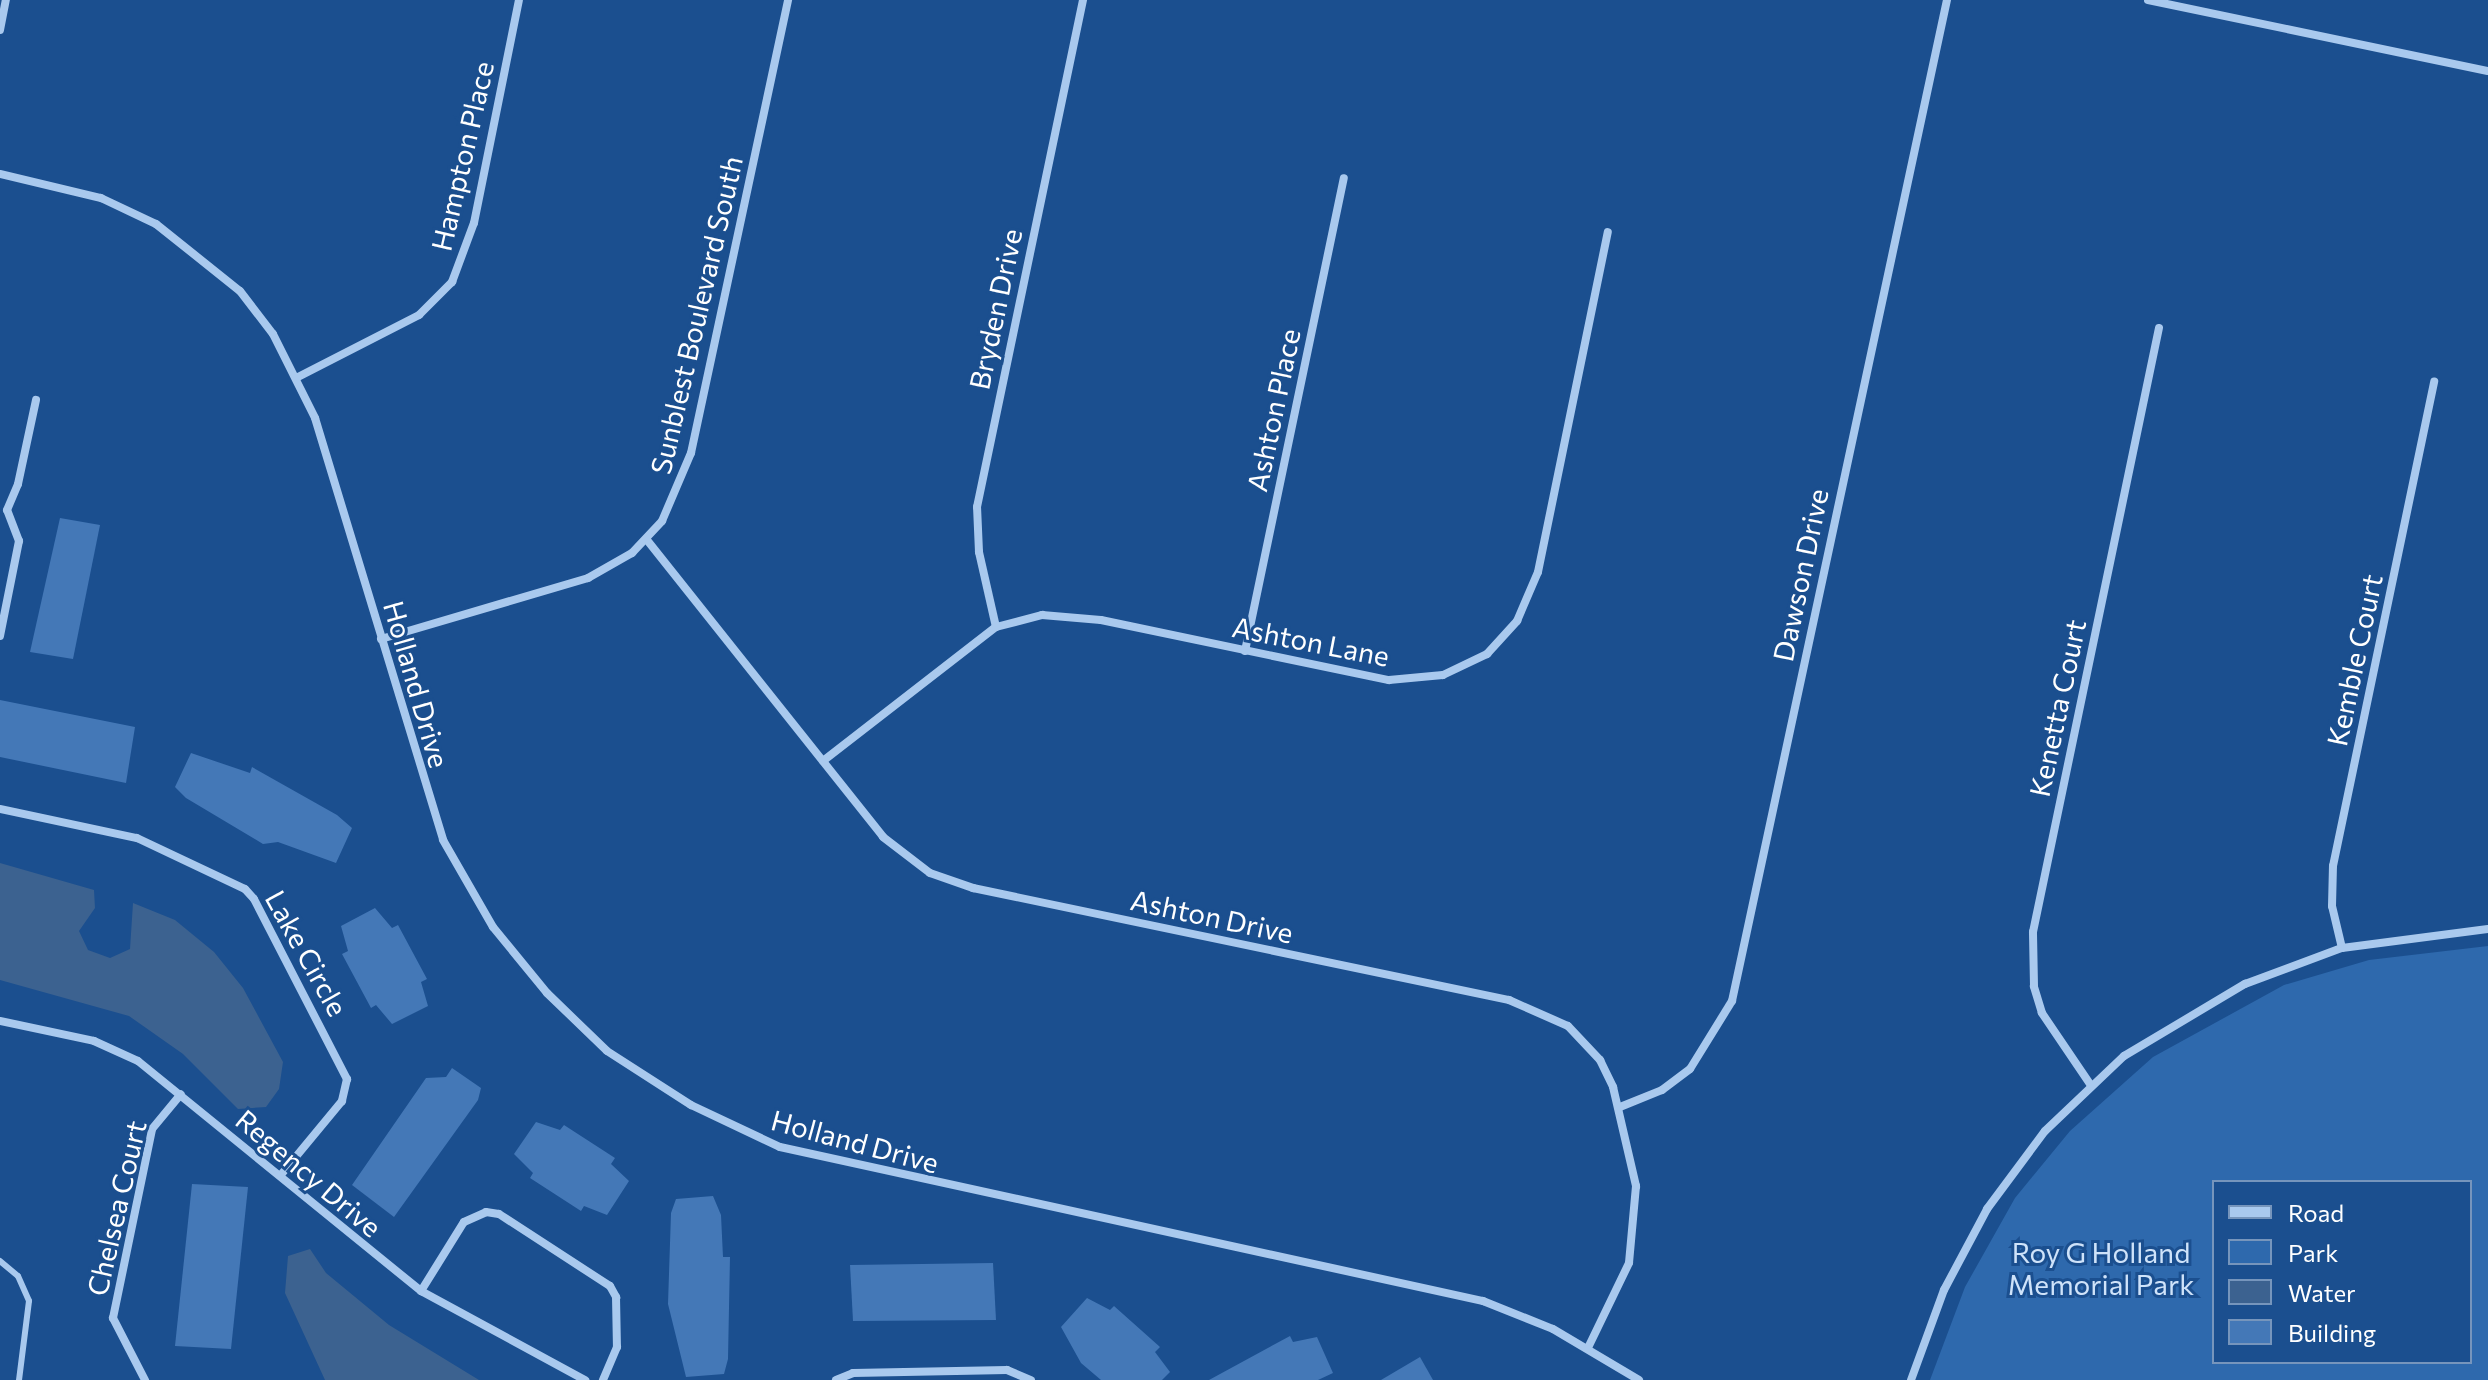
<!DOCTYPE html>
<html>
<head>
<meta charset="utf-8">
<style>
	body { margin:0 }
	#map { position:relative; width:2488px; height:1380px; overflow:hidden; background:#1b4f8f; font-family:Commissioner,sans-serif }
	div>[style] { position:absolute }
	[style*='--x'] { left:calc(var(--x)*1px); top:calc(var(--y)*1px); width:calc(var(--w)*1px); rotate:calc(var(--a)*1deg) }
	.green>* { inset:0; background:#2e69ad }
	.water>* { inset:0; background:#3c6290 }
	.building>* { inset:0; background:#4478b7 }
	.lane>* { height:6px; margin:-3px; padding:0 3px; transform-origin:3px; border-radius:3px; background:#a9c9ee }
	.street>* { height:8px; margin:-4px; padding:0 4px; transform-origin:4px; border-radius:4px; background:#a9c9ee }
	span { translate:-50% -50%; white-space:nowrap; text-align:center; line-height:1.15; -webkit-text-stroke:6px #1b4f8f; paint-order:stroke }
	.street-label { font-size:28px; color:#fff }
	.park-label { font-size:28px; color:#cfe3fa }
	.legend { position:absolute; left:2212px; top:1180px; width:260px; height:184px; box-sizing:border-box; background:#1b4f8f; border:2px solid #7695bc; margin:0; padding:10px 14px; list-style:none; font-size:24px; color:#fff }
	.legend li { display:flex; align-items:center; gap:16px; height:40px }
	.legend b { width:40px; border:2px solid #7695bc }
</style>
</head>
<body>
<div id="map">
	<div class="green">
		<div style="clip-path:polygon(evenodd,2488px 946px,2488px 1380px,1930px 1380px,1965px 1287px,2015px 1198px,2070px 1131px,2153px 1057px,2284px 985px,2369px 960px,2488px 946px,2214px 1182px,2470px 1182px,2470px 1362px,2214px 1362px,2214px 1182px)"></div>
	</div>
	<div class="water">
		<div style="clip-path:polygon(0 863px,94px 890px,95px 908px,79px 931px,88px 950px,110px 958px,130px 949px,133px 903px,175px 920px,214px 952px,243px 988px,283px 1062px,279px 1089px,266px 1107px,238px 1109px,183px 1054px,129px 1016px,0 980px)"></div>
		<div style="clip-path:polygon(310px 1249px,326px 1273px,389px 1325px,479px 1380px,325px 1380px,285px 1293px,288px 1256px)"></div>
	</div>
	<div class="building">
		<div style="clip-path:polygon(60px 518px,100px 525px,73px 659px,30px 652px)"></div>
		<div style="clip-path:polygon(0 700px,135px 727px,126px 783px,0 757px)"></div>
		<div style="clip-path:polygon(191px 753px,250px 773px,252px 767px,337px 815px,352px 828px,336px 863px,278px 842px,263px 844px,186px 798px,175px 787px)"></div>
		<div style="clip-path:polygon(375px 908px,392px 928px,398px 925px,427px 979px,421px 982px,428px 1006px,392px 1024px,376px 1005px,371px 1008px,342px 954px,348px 951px,341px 926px)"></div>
		<div style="clip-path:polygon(452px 1068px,481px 1088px,478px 1100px,394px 1217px,352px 1185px,426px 1078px,446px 1077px)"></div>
		<div style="clip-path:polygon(536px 1122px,560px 1130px,564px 1125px,615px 1158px,611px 1164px,629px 1181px,607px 1215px,584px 1206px,581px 1211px,530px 1178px,533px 1173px,514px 1154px)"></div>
		<div style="clip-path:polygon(192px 1184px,248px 1187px,231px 1349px,175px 1346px)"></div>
		<div style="clip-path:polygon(713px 1196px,721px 1215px,723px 1257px,730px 1257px,728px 1359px,724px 1374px,686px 1377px,668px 1304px,671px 1213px,676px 1199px)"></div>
		<div style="clip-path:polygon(993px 1263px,996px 1320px,853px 1321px,850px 1265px)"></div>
		<div style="clip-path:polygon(1087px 1298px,1110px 1310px,1114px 1306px,1160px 1347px,1155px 1352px,1170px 1372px,1162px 1380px,1101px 1380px,1081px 1363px,1061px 1327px)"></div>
		<div style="clip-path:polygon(1290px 1336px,1293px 1342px,1317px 1337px,1333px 1373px,1318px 1380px,1209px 1380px)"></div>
		<div style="clip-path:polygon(1420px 1357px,1433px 1380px,1381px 1380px)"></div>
	</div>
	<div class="lane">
		<div style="--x:0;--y:1261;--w:23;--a:40"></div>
		<div style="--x:18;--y:1276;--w:27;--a:66"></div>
		<div style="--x:29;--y:1301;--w:80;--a:97.2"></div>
	</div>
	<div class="street">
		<div style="--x:2148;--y:0;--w:347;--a:11.8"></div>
		<div style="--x:0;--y:30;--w:31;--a:-79"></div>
		<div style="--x:0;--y:174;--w:104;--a:13.4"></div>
		<div style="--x:101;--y:198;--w:61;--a:25.3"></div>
		<div style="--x:156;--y:224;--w:107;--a:38.6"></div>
		<div style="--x:240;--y:291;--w:54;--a:52.5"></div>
		<div style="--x:273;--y:334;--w:94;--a:63.4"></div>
		<div style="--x:315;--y:418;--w:441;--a:73.1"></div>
		<div style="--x:443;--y:840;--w:100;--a:60.1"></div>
		<div style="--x:493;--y:927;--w:85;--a:50.7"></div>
		<div style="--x:547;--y:993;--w:83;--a:44"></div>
		<div style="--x:607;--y:1051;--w:100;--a:32.7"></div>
		<div style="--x:691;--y:1105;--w:98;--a:25.3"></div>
		<div style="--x:780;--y:1147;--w:720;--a:12.36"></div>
		<div style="--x:1483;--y:1301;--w:75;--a:21.8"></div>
		<div style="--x:1553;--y:1329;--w:100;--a:30.7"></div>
		<div style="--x:298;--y:377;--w:136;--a:-27.1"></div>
		<div style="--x:419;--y:315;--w:47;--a:-45"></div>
		<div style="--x:452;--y:282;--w:63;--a:-69.6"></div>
		<div style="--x:474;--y:223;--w:227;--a:-78.6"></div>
		<div style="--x:647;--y:540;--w:379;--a:51.5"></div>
		<div style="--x:883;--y:837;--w:59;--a:37.5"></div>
		<div style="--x:930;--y:873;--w:46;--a:19.2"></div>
		<div style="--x:973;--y:888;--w:548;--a:11.8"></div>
		<div style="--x:1509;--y:1000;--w:64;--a:23.8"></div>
		<div style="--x:1568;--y:1026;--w:47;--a:46.7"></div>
		<div style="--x:1600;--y:1060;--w:30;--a:64"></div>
		<div style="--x:1613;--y:1087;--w:102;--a:76.9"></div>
		<div style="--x:1636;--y:1186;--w:77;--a:95.2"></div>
		<div style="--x:1629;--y:1263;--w:94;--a:115.8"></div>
		<div style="--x:996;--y:627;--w:77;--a:-102.8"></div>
		<div style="--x:979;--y:552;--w:45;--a:-92.5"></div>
		<div style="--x:977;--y:507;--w:518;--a:-78.19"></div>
		<div style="--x:0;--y:636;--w:97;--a:-78.7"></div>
		<div style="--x:19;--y:541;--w:33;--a:-111"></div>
		<div style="--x:7;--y:510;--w:28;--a:-67"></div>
		<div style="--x:18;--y:484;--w:86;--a:-77.9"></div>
		<div style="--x:381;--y:639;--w:216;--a:-16.4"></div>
		<div style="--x:588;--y:578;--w:51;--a:-29.6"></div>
		<div style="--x:632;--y:553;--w:44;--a:-46.8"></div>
		<div style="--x:662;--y:521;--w:74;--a:-66.9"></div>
		<div style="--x:691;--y:453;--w:463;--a:-77.9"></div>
		<div style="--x:1245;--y:651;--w:483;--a:-78.2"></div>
		<div style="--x:823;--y:761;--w:219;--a:-37.8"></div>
		<div style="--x:996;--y:627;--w:48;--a:-14.6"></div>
		<div style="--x:1042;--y:615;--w:59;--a:4.8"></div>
		<div style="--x:1101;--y:620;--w:294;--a:11.8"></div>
		<div style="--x:1389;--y:680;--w:54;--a:-5.3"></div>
		<div style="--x:1443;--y:675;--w:49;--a:-25.5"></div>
		<div style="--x:1487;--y:654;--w:45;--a:-47.7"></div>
		<div style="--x:1517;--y:621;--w:53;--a:-66.8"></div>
		<div style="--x:1538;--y:572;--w:347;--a:-78.4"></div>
		<div style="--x:0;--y:809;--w:140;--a:12"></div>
		<div style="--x:137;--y:838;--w:119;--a:25.3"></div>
		<div style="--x:245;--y:889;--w:13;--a:48"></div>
		<div style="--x:254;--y:899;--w:203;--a:62.7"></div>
		<div style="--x:347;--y:1079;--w:23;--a:103"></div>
		<div style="--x:342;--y:1101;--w:97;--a:129.6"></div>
		<div style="--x:2342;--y:948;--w:43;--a:-103.4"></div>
		<div style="--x:2332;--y:906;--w:40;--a:-88.6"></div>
		<div style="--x:2333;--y:866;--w:495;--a:-78.2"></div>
		<div style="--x:0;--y:1021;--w:96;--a:12"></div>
		<div style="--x:94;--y:1041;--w:48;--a:24.4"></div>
		<div style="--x:138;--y:1061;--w:365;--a:39.1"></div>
		<div style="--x:421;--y:1291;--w:187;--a:28.5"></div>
		<div style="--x:2090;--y:1084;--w:86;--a:-124.1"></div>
		<div style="--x:2042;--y:1013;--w:28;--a:-107"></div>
		<div style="--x:2034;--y:986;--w:54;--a:-91.1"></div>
		<div style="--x:2033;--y:932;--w:617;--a:-78.22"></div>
		<div style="--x:1620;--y:1107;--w:45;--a:-22"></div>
		<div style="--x:1662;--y:1090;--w:35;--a:-37"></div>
		<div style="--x:1690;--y:1069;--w:80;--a:-58.3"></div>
		<div style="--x:1732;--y:1001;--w:1024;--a:-77.88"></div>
		<div style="--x:421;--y:1291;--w:81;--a:-58.1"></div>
		<div style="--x:464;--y:1222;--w:24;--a:-24"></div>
		<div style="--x:486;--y:1212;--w:13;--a:9"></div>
		<div style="--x:499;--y:1214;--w:132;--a:33"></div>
		<div style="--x:610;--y:1286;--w:13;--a:61"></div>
		<div style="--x:616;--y:1297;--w:50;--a:88.9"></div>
		<div style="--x:617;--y:1347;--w:36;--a:113"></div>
		<div style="--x:145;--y:1380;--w:70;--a:-117.3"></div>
		<div style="--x:113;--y:1318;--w:193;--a:-78.3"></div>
		<div style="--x:152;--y:1129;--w:45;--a:-50.4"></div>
		<div style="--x:836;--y:1380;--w:18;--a:-22"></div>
		<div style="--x:853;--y:1373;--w:154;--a:-1.1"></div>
		<div style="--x:1007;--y:1370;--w:26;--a:23"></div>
		<div style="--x:1911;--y:1380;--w:96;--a:-69.9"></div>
		<div style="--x:1944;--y:1290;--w:92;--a:-62"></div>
		<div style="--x:1987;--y:1209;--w:97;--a:-53.4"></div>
		<div style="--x:2045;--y:1131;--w:109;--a:-43.5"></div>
		<div style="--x:2124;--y:1056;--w:141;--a:-30.8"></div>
		<div style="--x:2245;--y:984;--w:103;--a:-20.4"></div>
		<div style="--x:2342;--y:948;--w:147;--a:-7.4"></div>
	</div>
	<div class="street-label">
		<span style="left:462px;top:156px;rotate:-77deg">Hampton Place</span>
		<span style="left:995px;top:309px;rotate:-78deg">Bryden Drive</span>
		<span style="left:696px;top:315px;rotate:-77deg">Sunblest Boulevard South</span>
		<span style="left:1273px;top:410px;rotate:-78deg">Ashton Place</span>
		<span style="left:1800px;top:575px;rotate:-78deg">Dawson Drive</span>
		<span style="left:1311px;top:641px;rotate:11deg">Ashton Lane</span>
		<span style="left:2354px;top:660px;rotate:-78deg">Kemble Court</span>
		<span style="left:417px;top:684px;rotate:74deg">Holland Drive</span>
		<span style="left:2057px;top:708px;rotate:-78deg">Kenetta Court</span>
		<span style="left:1212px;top:916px;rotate:12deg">Ashton Drive</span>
		<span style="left:307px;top:953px;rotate:61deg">Lake Circle</span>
		<span style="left:855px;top:1141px;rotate:15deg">Holland Drive</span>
		<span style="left:309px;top:1173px;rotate:40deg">Regency Drive</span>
		<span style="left:116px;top:1208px;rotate:-77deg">Chelsea Court</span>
	</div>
	<div class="park-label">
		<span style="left:2101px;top:1268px">Roy G Holland<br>Memorial Park</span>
	</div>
	<ul class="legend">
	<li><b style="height:10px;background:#a9c9ee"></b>Road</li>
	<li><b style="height:22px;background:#2e69ad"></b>Park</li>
	<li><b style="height:22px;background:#3c6290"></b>Water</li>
	<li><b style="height:22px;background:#4478b7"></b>Building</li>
	</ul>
</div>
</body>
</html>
